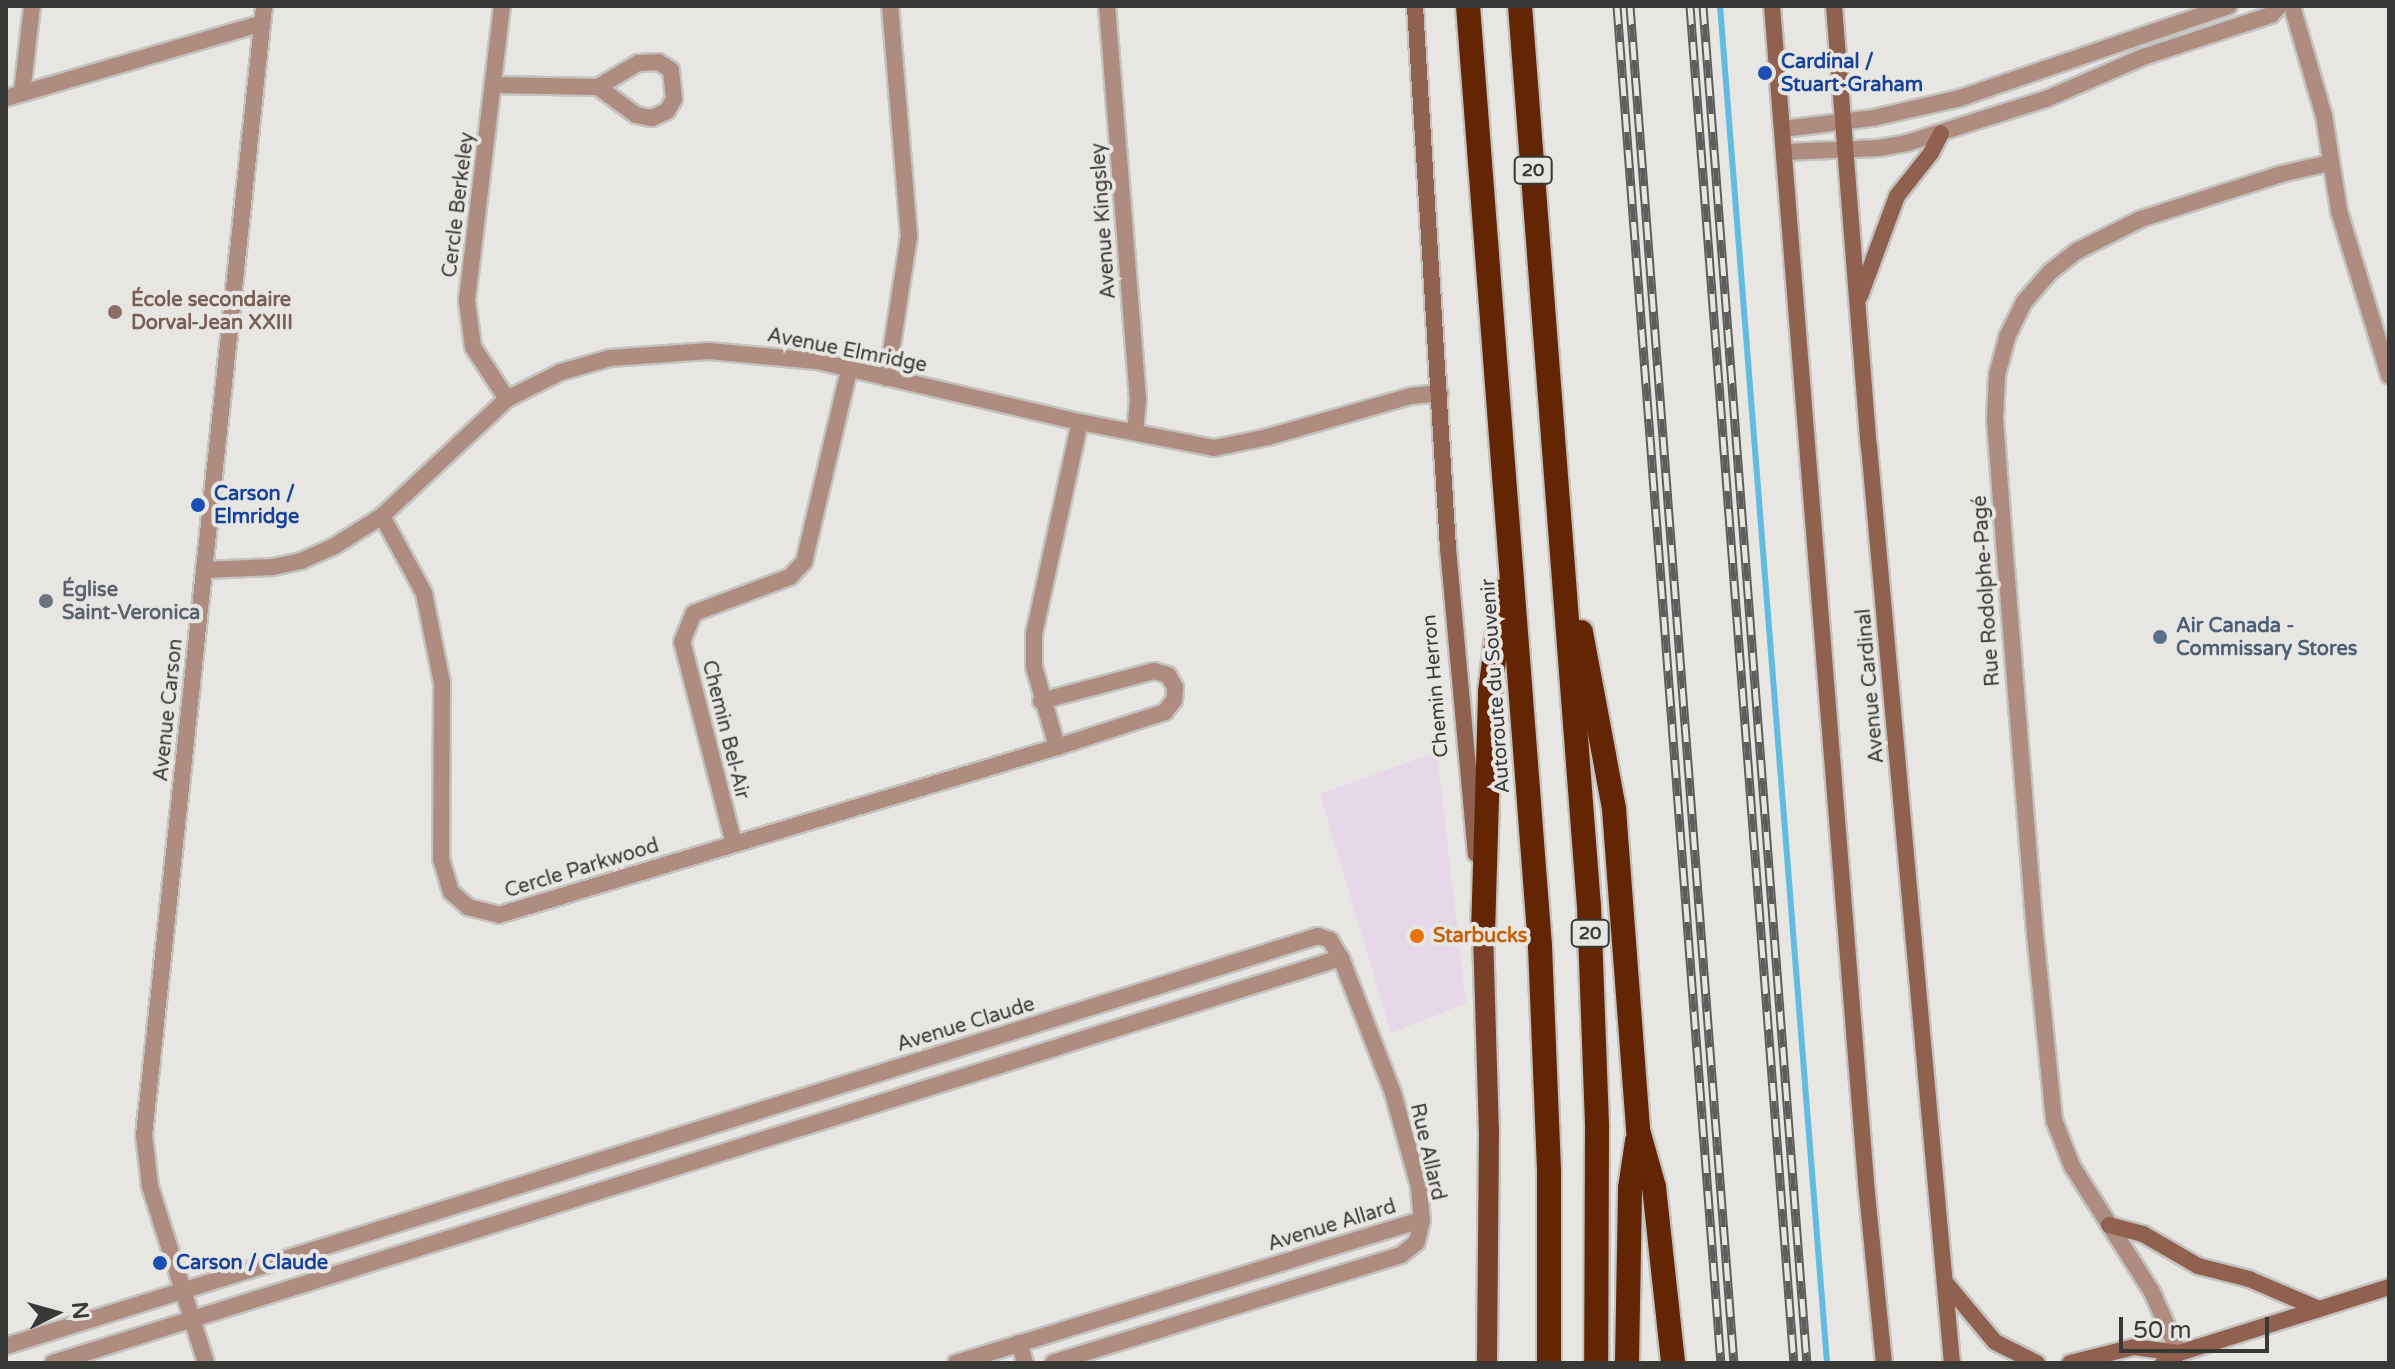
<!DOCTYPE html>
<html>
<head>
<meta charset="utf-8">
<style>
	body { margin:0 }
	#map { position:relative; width:2395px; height:1369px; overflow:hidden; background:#e7e6e3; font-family:"Varela Round",sans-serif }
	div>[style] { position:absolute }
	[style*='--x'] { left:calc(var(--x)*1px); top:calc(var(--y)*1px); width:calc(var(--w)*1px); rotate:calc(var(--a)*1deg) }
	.commercial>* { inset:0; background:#e6d7e9 }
	.stream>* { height:6px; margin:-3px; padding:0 3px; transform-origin:3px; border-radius:3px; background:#63bbe1 }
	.roads { filter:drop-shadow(2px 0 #c4c3c0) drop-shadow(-2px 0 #c4c3c0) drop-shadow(0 2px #c4c3c0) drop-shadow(0 -2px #c4c3c0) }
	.street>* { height:16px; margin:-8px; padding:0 8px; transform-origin:8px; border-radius:8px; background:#ae8c7f }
	.secondary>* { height:16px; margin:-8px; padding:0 8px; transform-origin:8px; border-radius:8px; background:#90614e }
	.primary>* { height:20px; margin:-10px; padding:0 10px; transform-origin:10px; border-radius:10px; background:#79412a }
	.highway>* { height:24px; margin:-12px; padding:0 12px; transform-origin:12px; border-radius:12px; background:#642504 }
	.rail>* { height:9px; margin-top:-4.5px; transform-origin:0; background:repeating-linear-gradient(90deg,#e7e6e3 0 18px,#5d5d5b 0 36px); box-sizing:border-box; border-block:2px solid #5d5d5b }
	.dots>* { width:22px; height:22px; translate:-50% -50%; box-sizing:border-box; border:4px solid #e7e6e3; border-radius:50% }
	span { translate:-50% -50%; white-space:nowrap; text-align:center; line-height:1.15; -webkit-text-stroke:8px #e7e6e3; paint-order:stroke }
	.shield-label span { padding:2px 6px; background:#e7e6e3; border:2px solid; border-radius:6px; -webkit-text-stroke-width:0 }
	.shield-label { font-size:18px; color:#383836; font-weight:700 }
	.transit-label { font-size:20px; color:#164399; font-weight:700 }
	.left { translate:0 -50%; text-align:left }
	.street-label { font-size:20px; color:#383836 }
	.education-label { font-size:20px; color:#785e54; font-weight:700 }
	.worship-label { font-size:20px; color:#5b616d; font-weight:700 }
	.service-label { font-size:20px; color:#4e5e75; font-weight:700 }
	.food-label { font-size:20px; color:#c56008; font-weight:700 }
	.frame { position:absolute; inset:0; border:8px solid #383836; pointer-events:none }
	.north { position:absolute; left:16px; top:1273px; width:80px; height:80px; -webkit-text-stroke:6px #e7e6e3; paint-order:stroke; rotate:84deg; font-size:22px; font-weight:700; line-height:32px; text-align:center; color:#383836 }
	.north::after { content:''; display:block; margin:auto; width:28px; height:36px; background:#383836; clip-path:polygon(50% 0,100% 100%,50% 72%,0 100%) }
	.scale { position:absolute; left:2119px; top:1317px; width:150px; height:36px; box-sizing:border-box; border:4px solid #383836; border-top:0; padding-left:10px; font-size:24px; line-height:28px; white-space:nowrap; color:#383836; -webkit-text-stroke:6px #e7e6e3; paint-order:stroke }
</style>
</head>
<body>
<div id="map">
	<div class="commercial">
		<div style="clip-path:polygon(1437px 752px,1466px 1003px,1391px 1033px,1320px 794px)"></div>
	</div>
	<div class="stream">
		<div style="--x:1720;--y:6;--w:1361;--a:85.49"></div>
	</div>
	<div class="roads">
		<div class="street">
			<div style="--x:502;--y:6;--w:297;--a:96.8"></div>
			<div style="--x:467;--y:301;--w:46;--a:82.6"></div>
			<div style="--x:473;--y:347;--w:62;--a:56.8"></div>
			<div style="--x:1107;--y:6;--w:394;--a:85.5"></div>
			<div style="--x:1138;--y:399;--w:33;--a:95"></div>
			<div style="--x:2292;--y:6;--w:115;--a:73.8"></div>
			<div style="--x:2324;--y:116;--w:96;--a:81"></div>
			<div style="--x:2339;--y:211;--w:172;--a:73.1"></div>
			<div style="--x:495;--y:85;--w:103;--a:1.1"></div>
			<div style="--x:598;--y:87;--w:47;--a:36.4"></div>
			<div style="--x:636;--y:115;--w:16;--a:11"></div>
			<div style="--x:652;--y:118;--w:17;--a:-25"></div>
			<div style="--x:667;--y:111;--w:14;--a:-60"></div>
			<div style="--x:674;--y:99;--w:29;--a:-96"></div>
			<div style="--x:671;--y:70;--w:15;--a:-148"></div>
			<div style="--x:658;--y:62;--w:20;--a:177"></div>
			<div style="--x:638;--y:63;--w:47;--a:149"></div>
			<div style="--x:22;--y:93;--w:88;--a:-83.4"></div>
			<div style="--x:6;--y:98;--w:267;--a:-16.3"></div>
			<div style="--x:1783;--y:129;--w:91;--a:-7"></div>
			<div style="--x:1873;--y:118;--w:89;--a:-12.9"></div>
			<div style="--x:1960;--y:98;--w:284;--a:-18.9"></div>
			<div style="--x:1785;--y:152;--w:94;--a:-2.4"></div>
			<div style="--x:1879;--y:148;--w:28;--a:-10"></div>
			<div style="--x:1907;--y:143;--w:146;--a:-17.6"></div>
			<div style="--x:2046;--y:99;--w:106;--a:-23.4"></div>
			<div style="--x:2143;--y:57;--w:135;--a:-18.2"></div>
			<div style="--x:2271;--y:15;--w:12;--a:-48"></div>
			<div style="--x:887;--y:378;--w:144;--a:-81.2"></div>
			<div style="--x:909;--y:236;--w:231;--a:-94.7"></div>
			<div style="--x:382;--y:516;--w:88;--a:61.4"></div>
			<div style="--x:424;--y:593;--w:92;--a:78.7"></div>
			<div style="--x:442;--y:683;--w:176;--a:90.3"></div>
			<div style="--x:441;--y:859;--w:34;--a:73"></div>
			<div style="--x:451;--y:892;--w:23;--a:41"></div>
			<div style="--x:468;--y:907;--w:32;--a:14"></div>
			<div style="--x:499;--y:915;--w:583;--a:-16.76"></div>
			<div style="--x:1057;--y:747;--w:83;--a:-106"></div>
			<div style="--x:1034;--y:667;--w:33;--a:-90"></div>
			<div style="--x:1034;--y:634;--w:217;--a:-77.8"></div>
			<div style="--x:204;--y:570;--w:69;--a:-2.5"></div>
			<div style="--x:273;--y:567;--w:29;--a:-12"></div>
			<div style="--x:301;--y:561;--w:35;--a:-24"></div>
			<div style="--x:333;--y:547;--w:58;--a:-32.3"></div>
			<div style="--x:382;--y:516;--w:171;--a:-43.1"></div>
			<div style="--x:507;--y:399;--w:60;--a:-26.6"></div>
			<div style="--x:561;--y:372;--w:51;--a:-15.9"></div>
			<div style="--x:610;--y:358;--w:99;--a:-4"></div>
			<div style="--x:709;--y:351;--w:108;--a:5.3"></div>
			<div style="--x:817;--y:361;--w:270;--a:13.1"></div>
			<div style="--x:1080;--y:422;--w:136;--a:11"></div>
			<div style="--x:1214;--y:448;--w:55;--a:-11.5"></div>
			<div style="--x:1268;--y:437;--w:149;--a:-16"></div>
			<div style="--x:1411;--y:396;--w:29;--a:-6"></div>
			<div style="--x:1041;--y:701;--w:117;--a:-14.9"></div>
			<div style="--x:1154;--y:671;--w:15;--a:16"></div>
			<div style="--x:1168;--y:675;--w:14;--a:60"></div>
			<div style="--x:1175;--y:687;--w:13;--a:94"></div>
			<div style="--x:1174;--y:700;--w:15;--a:127"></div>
			<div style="--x:1165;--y:712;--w:114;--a:162"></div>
			<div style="--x:734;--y:844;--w:209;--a:-104.4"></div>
			<div style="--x:682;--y:642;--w:31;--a:-68"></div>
			<div style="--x:694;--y:613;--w:103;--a:-20.6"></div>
			<div style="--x:790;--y:577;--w:21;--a:-47"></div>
			<div style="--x:804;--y:562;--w:197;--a:-76.8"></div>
			<div style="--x:1019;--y:1343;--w:21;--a:73"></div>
			<div style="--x:6;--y:1346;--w:1375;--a:-17.35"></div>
			<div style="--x:1318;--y:936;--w:13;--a:18"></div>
			<div style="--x:1330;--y:940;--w:21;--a:59"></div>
			<div style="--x:1341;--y:958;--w:145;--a:68.9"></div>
			<div style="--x:1393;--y:1093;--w:98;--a:74.5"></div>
			<div style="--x:1419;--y:1187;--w:33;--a:85"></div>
			<div style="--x:1422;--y:1220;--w:23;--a:103"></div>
			<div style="--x:1417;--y:1242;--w:21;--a:141"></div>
			<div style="--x:1401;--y:1255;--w:364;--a:162.8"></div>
			<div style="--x:2179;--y:1353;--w:67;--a:-113.9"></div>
			<div style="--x:2152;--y:1292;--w:149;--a:-122.4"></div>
			<div style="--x:2072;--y:1166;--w:49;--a:-111.4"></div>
			<div style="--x:2054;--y:1120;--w:187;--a:-95.8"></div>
			<div style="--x:2035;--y:934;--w:366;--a:-94.5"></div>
			<div style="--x:2006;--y:569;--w:151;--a:-94.2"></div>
			<div style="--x:1995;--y:418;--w:43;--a:-87.3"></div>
			<div style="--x:1997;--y:375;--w:39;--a:-75"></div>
			<div style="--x:2007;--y:337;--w:39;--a:-64"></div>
			<div style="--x:2024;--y:302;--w:40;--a:-49"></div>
			<div style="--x:2050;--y:272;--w:34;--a:-38"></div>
			<div style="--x:2077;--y:251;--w:72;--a:-26.6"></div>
			<div style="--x:2141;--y:219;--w:147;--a:-17.8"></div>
			<div style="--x:2281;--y:174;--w:50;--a:-12.7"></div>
			<div style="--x:53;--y:1363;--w:1350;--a:-17.46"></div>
			<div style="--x:206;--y:1363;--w:186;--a:-107.6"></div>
			<div style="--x:150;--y:1186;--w:51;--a:-96.7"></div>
			<div style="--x:144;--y:1135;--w:1135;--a:-83.93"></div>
			<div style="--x:956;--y:1363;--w:487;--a:-17.1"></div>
		</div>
		<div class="secondary">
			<div style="--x:1415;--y:6;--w:543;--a:86.52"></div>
			<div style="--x:1448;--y:548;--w:307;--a:84.8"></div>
			<div style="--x:1772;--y:6;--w:1181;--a:85.43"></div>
			<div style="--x:1866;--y:1183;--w:181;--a:84.3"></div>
			<div style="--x:1834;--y:6;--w:441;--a:85.5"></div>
			<div style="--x:1869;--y:446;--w:921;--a:84.83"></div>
			<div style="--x:1860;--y:296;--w:107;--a:-69.7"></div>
			<div style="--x:1897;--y:196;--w:55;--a:-51.7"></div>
			<div style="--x:1931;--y:153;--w:22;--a:-63"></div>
			<div style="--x:2109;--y:1225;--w:35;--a:15"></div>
			<div style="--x:2143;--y:1234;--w:64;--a:30.2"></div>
			<div style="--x:2198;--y:1266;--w:53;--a:14.3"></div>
			<div style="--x:2249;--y:1279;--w:76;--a:23.2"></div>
			<div style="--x:1945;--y:1282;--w:78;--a:50.2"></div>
			<div style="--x:1995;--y:1342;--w:47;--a:26.6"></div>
			<div style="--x:2070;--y:1363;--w:66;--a:-14"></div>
			<div style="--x:2134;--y:1347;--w:45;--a:7.6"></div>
			<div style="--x:2163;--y:1363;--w:19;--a:-32"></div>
			<div style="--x:2179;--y:1353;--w:220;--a:-17.4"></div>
		</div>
		<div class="primary">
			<div style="--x:1483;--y:933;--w:197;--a:88.3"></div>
			<div style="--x:1489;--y:1130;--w:233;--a:90.5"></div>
		</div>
		<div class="highway">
			<div style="--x:1468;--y:6;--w:943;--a:85.62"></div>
			<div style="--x:1540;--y:946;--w:226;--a:87.7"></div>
			<div style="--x:1549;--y:1172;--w:191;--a:90"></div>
			<div style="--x:1520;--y:6;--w:903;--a:85.62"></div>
			<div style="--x:1589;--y:906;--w:221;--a:87.9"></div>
			<div style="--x:1597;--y:1127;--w:236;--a:90.2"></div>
			<div style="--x:1581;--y:632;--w:180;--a:79.4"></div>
			<div style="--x:1614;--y:809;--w:322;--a:85.7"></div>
			<div style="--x:1638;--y:1130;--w:59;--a:74.3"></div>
			<div style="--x:1654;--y:1187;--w:177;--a:83.8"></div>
			<div style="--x:1483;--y:933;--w:241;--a:-88.3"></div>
			<div style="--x:1490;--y:692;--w:102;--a:-82.7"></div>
			<div style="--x:1627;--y:1363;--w:175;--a:-89"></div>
			<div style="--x:1630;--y:1188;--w:48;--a:-81.5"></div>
		</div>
	</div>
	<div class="rail">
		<div style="--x:1617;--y:6;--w:1361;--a:85.62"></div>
		<div style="--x:1630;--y:6;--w:1361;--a:85.62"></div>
		<div style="--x:1690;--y:6;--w:1361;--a:85.62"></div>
		<div style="--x:1703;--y:6;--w:1361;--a:85.62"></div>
	</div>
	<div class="dots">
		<div style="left:1765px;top:73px;background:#1a4fb4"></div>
		<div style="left:115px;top:312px;background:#8d6e63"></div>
		<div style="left:198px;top:505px;background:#1a4fb4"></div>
		<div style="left:46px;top:601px;background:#6b7280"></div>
		<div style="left:2160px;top:637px;background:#5c6f8a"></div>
		<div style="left:1417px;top:936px;background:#e8710a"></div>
		<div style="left:160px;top:1263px;background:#1a4fb4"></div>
	</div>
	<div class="shield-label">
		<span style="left:1533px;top:170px">20</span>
		<span style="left:1590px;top:933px">20</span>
	</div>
	<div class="transit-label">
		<span class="left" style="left:1781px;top:74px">Cardinal /<br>Stuart-Graham</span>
		<span class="left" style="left:214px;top:506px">Carson /<br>Elmridge</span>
		<span class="left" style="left:176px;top:1263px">Carson / Claude</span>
	</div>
	<div class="street-label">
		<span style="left:459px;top:205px;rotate:-83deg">Cercle Berkeley</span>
		<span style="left:1104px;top:221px;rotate:-94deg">Avenue Kingsley</span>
		<span style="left:847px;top:351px;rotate:11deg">Avenue Elmridge</span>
		<span style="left:1987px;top:591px;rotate:-94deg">Rue Rodolphe-Pagé</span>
		<span style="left:1436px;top:686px;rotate:-95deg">Chemin Herron</span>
		<span style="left:1496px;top:686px;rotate:-94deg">Autoroute du Souvenir</span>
		<span style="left:1871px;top:686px;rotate:-95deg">Avenue Cardinal</span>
		<span style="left:169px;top:710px;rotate:-84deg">Avenue Carson</span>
		<span style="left:725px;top:730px;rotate:76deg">Chemin Bel-Air</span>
		<span style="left:582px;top:869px;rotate:-17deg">Cercle Parkwood</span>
		<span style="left:966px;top:1025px;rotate:-17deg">Avenue Claude</span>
		<span style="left:1427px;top:1152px;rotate:77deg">Rue Allard</span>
		<span style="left:1332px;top:1226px;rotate:-17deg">Avenue Allard</span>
	</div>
	<div class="education-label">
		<span class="left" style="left:131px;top:312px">École secondaire<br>Dorval-Jean XXIII</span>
	</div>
	<div class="worship-label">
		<span class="left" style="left:62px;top:602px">Église<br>Saint-Veronica</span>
	</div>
	<div class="service-label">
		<span class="left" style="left:2176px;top:638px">Air Canada -<br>Commissary Stores</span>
	</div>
	<div class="food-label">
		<span class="left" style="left:1433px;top:936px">Starbucks</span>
	</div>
	<div class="frame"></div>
	<div class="north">N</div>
	<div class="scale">50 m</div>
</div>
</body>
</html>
